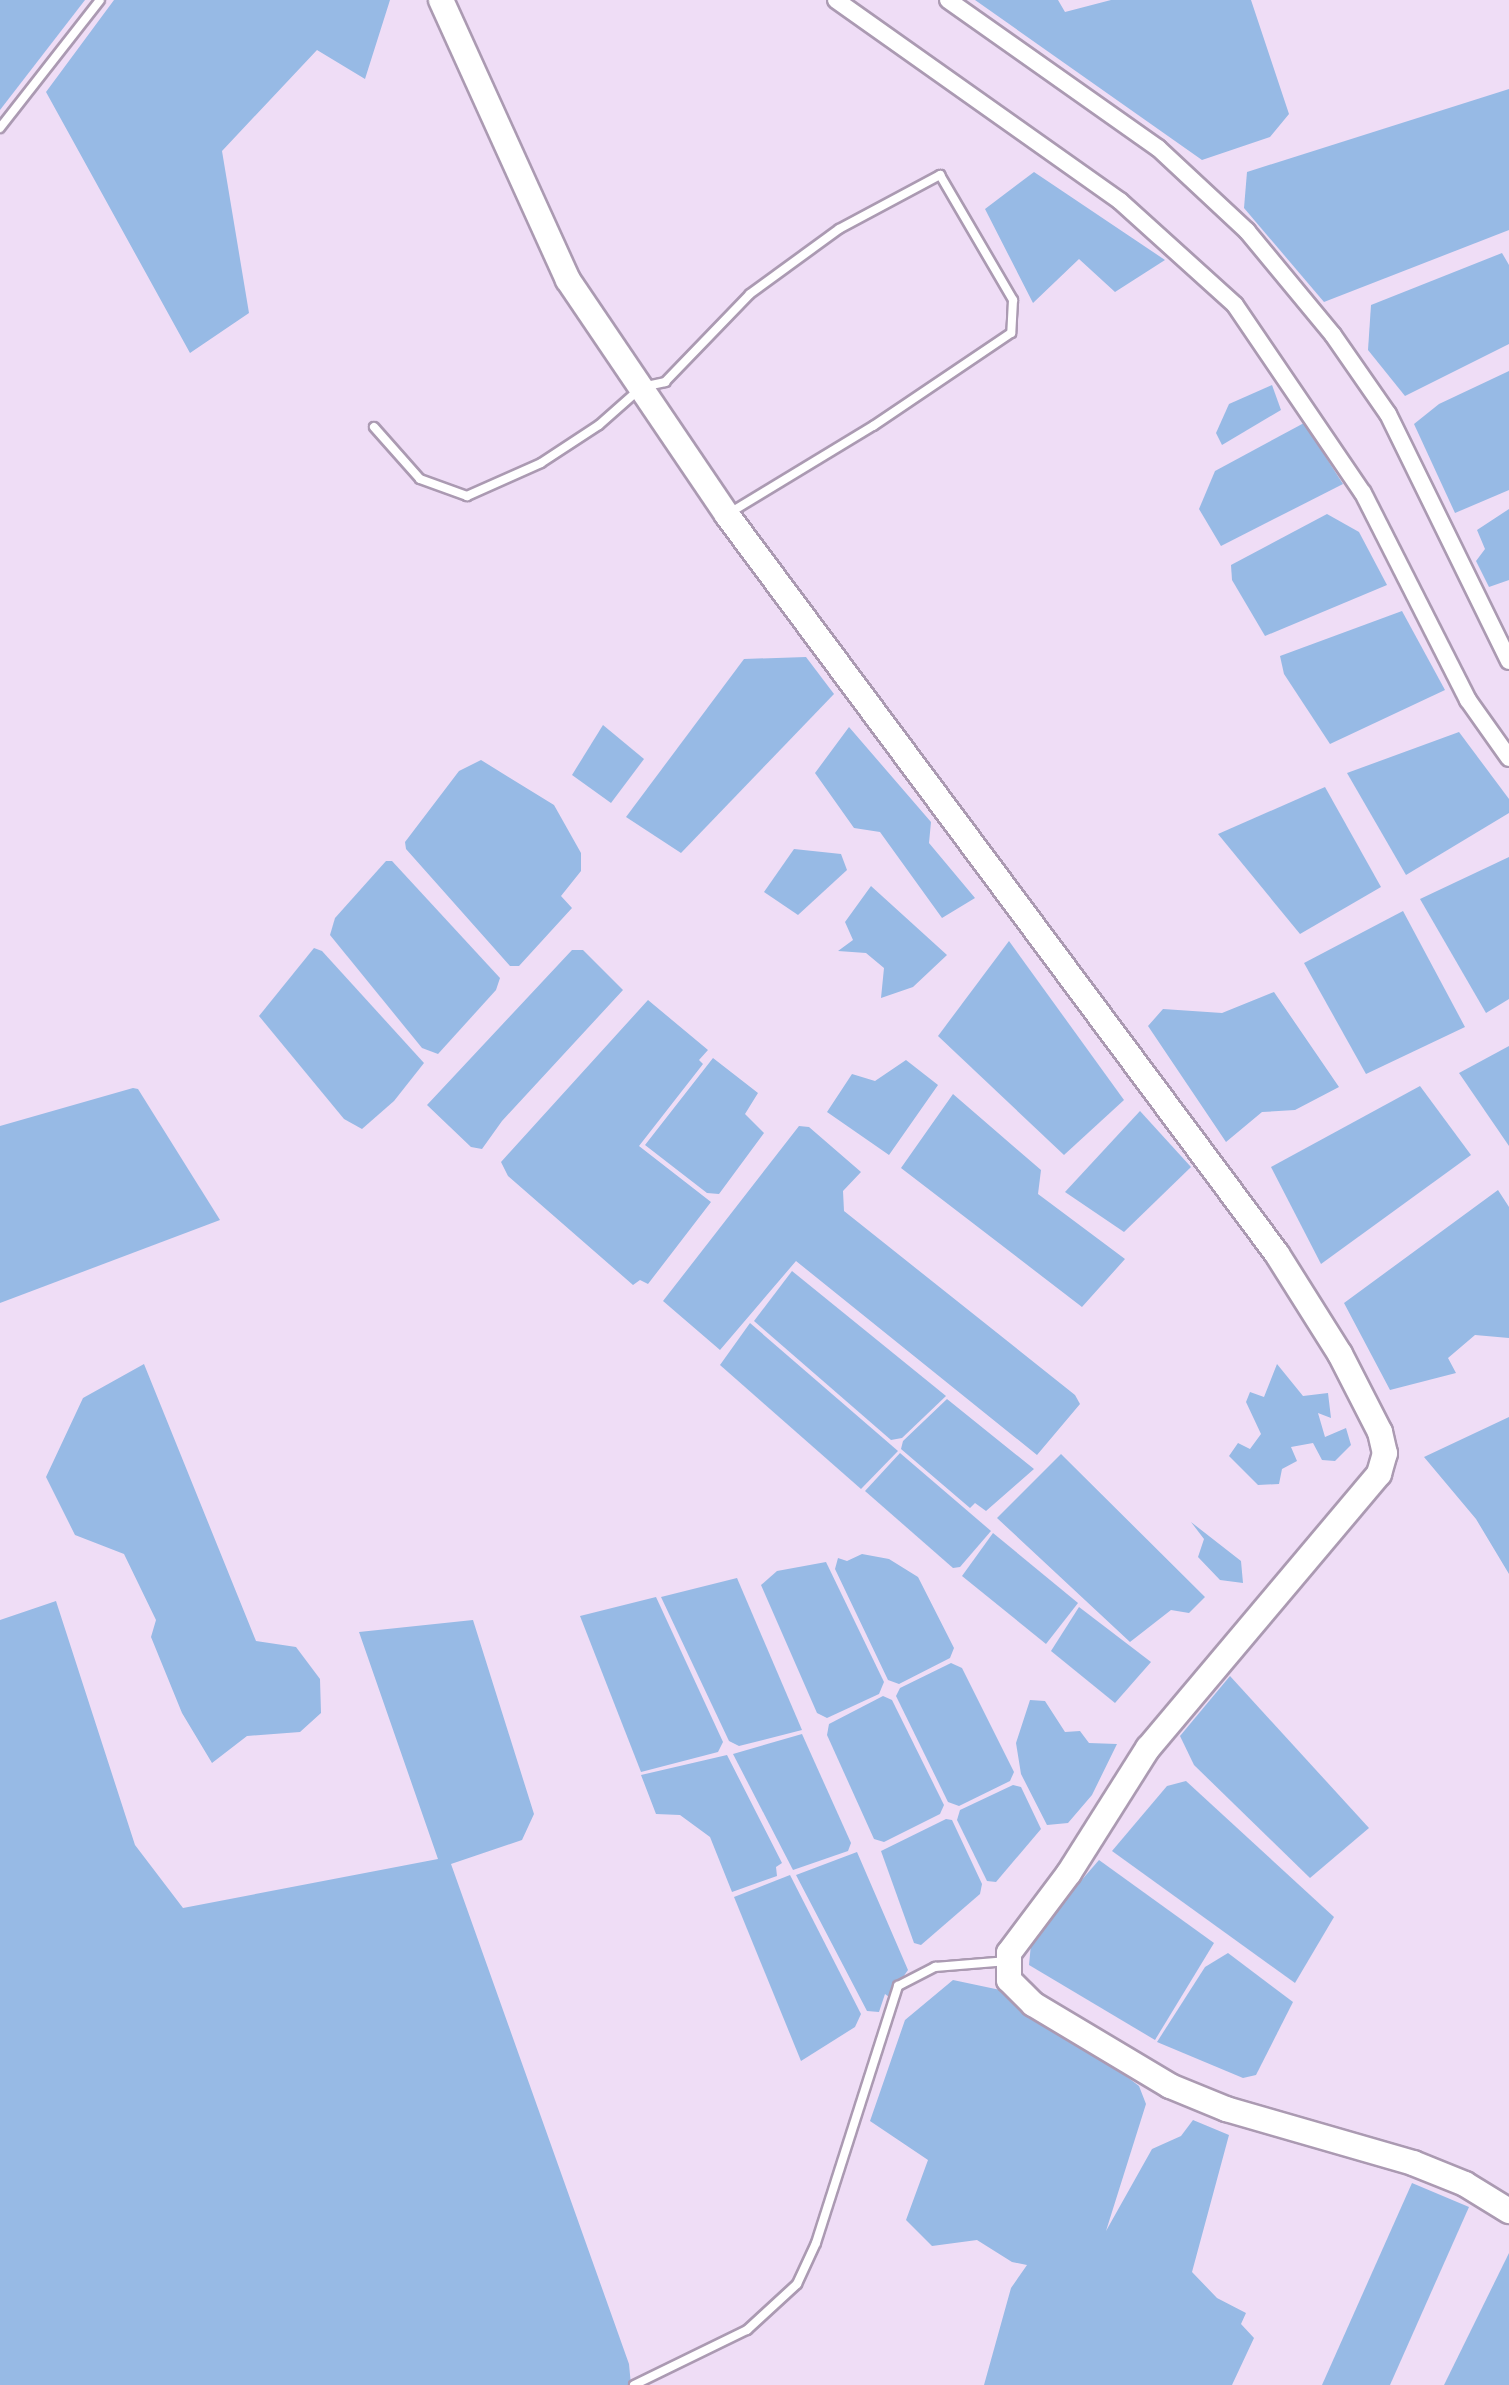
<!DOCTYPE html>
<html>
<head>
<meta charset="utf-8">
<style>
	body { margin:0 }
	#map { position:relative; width:1509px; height:2385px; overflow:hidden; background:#efddf6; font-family:"PT Sans",sans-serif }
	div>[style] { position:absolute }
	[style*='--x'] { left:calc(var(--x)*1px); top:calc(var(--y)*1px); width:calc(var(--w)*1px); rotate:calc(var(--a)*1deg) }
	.water>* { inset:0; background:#97bae5 }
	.roads { filter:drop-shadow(2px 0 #ab9ab2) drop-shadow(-2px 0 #ab9ab2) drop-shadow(0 2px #ab9ab2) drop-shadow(0 -2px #ab9ab2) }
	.lane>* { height:8px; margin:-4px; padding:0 4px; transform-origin:4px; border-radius:4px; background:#fff }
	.street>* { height:16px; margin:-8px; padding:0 8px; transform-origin:8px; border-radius:8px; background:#fff }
	.secondary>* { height:24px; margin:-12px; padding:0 12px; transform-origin:12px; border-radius:12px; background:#fff }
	span { translate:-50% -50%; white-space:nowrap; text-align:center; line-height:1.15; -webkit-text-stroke:7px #fff; paint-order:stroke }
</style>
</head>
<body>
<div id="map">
	<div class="water">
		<div style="clip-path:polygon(0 0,85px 0,0 110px)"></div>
		<div style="clip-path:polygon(114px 0,390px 0,365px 79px,317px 50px,222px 151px,249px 313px,190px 353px,46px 92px)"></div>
		<div style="clip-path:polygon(975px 0,1058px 0,1065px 12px,1111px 0,1251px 0,1289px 114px,1270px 137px,1202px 160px)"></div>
		<div style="clip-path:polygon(1509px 89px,1509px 230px,1324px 302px,1244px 208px,1247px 172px)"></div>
		<div style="clip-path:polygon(1034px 172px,1165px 260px,1115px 292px,1079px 259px,1033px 303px,985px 209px)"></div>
		<div style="clip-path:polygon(1502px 253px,1509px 265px,1509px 344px,1405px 396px,1368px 350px,1371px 305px)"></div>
		<div style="clip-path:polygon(1509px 371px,1509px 490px,1455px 513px,1414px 424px,1439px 404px)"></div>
		<div style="clip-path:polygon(1272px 385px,1281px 410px,1222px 445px,1216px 433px,1229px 404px)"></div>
		<div style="clip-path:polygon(1304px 423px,1343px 484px,1221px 546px,1199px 509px,1215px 471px)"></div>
		<div style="clip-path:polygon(1509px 509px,1509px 580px,1489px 587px,1476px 561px,1485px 549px,1477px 530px)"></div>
		<div style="clip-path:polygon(1327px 514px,1359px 532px,1387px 585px,1265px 636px,1232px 580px,1231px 565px)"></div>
		<div style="clip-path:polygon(1402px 611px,1445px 690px,1330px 744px,1284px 674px,1280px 656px)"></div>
		<div style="clip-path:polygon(806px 657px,834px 694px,681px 853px,626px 817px,744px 659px)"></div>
		<div style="clip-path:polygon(603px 725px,644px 759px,611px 803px,572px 775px)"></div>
		<div style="clip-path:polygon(849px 727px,931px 822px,929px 843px,975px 898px,942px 918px,880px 832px,854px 828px,815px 773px)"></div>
		<div style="clip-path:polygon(1459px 732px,1509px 799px,1509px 813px,1406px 875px,1347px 773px)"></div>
		<div style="clip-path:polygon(481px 760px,554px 805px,581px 853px,581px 871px,561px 896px,572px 908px,519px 966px,510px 966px,406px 849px,405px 842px,459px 771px)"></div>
		<div style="clip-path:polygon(1325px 787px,1381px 887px,1300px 934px,1218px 834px)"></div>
		<div style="clip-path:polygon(794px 849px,841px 854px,847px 870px,798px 915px,764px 892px)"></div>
		<div style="clip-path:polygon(1509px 857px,1509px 999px,1486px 1013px,1420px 899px)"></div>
		<div style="clip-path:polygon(386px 861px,392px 861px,500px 978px,496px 990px,438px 1054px,422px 1048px,330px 935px,335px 918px)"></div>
		<div style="clip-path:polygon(871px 886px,947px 955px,913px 987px,881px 998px,884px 968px,866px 953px,838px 951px,853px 940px,845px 922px)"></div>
		<div style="clip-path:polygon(1403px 911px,1465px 1027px,1366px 1074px,1304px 963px)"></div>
		<div style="clip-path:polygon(1009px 941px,1124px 1100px,1064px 1155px,938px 1036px)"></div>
		<div style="clip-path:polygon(314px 948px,322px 951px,424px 1063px,394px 1101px,362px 1129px,344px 1119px,259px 1016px)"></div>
		<div style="clip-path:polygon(572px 950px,583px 950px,623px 990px,502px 1121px,482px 1149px,471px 1147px,427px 1105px)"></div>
		<div style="clip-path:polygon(1274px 992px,1339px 1087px,1295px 1110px,1262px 1112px,1226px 1142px,1148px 1026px,1163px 1009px,1222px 1013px)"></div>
		<div style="clip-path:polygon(648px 1000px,708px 1050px,699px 1060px,703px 1064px,639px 1146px,711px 1202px,648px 1284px,640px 1280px,633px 1285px,508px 1176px,501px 1162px)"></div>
		<div style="clip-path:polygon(1509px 1046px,1509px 1146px,1459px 1073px)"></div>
		<div style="clip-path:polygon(713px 1058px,758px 1093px,745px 1114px,764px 1133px,719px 1194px,707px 1193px,645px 1145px)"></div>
		<div style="clip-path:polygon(906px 1060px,938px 1085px,889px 1155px,827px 1112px,852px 1074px,875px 1081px)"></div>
		<div style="clip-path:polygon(1420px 1086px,1471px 1155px,1321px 1264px,1271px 1167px)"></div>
		<div style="clip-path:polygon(133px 1088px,138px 1089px,220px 1220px,0 1303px,0 1126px)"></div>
		<div style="clip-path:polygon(953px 1094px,1041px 1170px,1038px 1194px,1125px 1259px,1082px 1307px,901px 1168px)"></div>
		<div style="clip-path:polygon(1140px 1111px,1191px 1167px,1124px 1232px,1065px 1192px)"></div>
		<div style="clip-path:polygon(799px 1126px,809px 1127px,861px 1172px,843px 1191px,844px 1211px,1075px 1395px,1080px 1404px,1037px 1455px,796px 1261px,720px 1350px,663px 1301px)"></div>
		<div style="clip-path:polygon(1498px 1190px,1509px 1207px,1509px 1338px,1475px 1335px,1448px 1358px,1456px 1373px,1390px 1390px,1344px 1303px)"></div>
		<div style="clip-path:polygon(792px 1271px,946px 1396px,902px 1438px,891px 1440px,754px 1321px)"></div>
		<div style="clip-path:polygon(750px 1323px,898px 1451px,861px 1489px,720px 1365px)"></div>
		<div style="clip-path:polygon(144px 1364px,256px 1641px,296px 1647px,320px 1679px,321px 1713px,300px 1732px,247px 1736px,212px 1763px,182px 1713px,151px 1637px,156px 1620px,124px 1554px,75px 1535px,46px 1477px,83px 1398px)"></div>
		<div style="clip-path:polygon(1277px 1364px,1303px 1396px,1328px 1393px,1331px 1418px,1318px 1413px,1325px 1437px,1346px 1428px,1351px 1445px,1335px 1461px,1322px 1460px,1313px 1443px,1291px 1447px,1297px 1461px,1282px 1469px,1279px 1484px,1258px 1485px,1229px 1456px,1238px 1443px,1250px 1449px,1261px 1434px,1246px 1402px,1250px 1392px,1264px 1397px)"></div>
		<div style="clip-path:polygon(947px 1399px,1034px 1469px,986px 1511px,975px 1503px,970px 1508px,901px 1449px,903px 1441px)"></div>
		<div style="clip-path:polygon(1509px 1417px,1509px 1574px,1476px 1519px,1424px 1457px)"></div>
		<div style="clip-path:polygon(900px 1453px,991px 1531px,960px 1567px,953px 1568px,865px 1491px)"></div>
		<div style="clip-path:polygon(1061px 1454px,1205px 1597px,1189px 1613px,1171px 1610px,1130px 1642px,997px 1518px)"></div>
		<div style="clip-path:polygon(1191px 1522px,1241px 1561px,1243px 1583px,1220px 1580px,1198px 1557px,1204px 1539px)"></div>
		<div style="clip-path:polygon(993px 1533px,1078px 1603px,1046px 1644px,962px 1576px)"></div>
		<div style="clip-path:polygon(862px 1554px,889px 1559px,918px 1577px,954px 1648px,950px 1658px,899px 1684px,888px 1680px,835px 1569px,838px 1558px,847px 1561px)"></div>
		<div style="clip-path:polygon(826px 1562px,884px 1682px,879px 1694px,827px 1718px,817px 1713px,761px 1585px,777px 1571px)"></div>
		<div style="clip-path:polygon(737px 1578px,802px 1730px,739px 1746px,729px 1741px,661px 1597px)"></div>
		<div style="clip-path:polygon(656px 1597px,723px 1742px,718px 1752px,641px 1772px,580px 1616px)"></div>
		<div style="clip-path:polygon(56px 1601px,135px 1845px,183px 1908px,438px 1859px,359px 1632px,473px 1620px,534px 1814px,522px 1840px,451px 1864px,629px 2364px,631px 2385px,0 2385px,0 1620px)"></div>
		<div style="clip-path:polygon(1079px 1607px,1151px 1662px,1115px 1703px,1051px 1651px)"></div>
		<div style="clip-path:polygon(951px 1663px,962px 1668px,1014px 1772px,1010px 1781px,959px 1806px,948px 1802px,896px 1696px,900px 1688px)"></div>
		<div style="clip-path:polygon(1230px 1676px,1369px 1828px,1310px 1878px,1194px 1765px,1180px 1736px)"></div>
		<div style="clip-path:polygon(883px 1696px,892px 1700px,944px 1805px,940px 1814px,884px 1842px,874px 1839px,827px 1735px,829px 1724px)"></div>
		<div style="clip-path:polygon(1030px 1700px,1045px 1701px,1065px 1732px,1080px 1731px,1089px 1743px,1117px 1744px,1092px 1795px,1068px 1823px,1047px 1825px,1021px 1774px,1016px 1743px)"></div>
		<div style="clip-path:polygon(802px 1734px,851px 1843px,848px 1851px,793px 1870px,733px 1754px)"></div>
		<div style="clip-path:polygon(727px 1755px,782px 1863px,776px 1867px,777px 1876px,732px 1892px,710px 1837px,680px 1815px,656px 1814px,641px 1775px)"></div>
		<div style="clip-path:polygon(1186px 1781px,1334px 1917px,1295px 1983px,1112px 1851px,1167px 1786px)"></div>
		<div style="clip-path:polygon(1013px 1785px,1021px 1787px,1041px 1829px,996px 1882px,987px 1881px,957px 1820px,960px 1810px)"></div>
		<div style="clip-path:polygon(946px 1819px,952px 1820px,982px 1884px,980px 1894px,921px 1945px,914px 1943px,881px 1851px)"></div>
		<div style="clip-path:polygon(857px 1852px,908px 1970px,889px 1997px,885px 1994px,879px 2012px,867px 2011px,796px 1875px)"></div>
		<div style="clip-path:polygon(1099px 1860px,1214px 1943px,1155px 2040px,1029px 1965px,1031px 1944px,1041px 1927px)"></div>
		<div style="clip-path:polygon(790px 1875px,861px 2014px,855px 2027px,801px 2061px,734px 1897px)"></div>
		<div style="clip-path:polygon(1228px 1953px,1293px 2002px,1256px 2075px,1243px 2078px,1157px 2042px,1205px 1967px)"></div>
		<div style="clip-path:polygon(953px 1980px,1019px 1994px,1139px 2086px,1146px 2104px,1106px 2231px,1152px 2149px,1181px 2136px,1193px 2120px,1229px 2135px,1192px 2272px,1217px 2298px,1246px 2313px,1241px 2324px,1254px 2338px,1232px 2385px,984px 2385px,1011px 2288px,1027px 2265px,1012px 2262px,977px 2240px,932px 2246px,906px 2220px,928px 2160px,870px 2121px,905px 2020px)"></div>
		<div style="clip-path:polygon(1412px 2183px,1469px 2207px,1390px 2385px,1322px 2385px)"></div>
		<div style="clip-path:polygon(1509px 2253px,1509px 2385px,1444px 2385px)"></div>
	</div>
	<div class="roads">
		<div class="lane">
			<div style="--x:0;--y:128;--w:162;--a:-52"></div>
			<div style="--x:374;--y:427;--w:69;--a:48.5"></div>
			<div style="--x:420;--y:479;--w:50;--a:19.9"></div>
			<div style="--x:467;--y:496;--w:81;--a:-24"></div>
			<div style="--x:541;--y:463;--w:69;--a:-33.2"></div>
			<div style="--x:599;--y:425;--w:57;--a:-41.5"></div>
			<div style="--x:642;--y:387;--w:24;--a:-12"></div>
			<div style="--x:665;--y:382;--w:122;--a:-46"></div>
			<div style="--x:750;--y:294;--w:110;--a:-36.1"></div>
			<div style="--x:839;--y:229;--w:115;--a:-28.1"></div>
			<div style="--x:940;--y:175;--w:145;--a:59.7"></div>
			<div style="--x:1013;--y:300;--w:33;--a:93"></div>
			<div style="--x:1011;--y:333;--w:166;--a:146"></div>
			<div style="--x:873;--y:426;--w:166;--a:148.8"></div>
			<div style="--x:634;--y:2385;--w:126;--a:-26"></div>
			<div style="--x:747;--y:2330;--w:68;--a:-42.6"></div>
			<div style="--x:797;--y:2284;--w:45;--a:-65.1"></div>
			<div style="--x:816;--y:2243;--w:270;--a:-72.3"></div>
			<div style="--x:898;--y:1986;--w:42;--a:-27.2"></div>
			<div style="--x:935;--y:1967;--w:73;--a:-4.7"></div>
		</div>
		<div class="street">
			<div style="--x:836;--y:0;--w:348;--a:35.3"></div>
			<div style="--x:1120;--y:201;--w:155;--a:42.1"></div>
			<div style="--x:1235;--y:305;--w:227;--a:55.8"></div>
			<div style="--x:1363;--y:493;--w:232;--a:63.1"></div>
			<div style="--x:1468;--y:700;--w:71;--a:54.7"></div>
			<div style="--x:948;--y:0;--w:257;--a:35.2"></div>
			<div style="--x:1158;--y:148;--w:122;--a:43"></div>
			<div style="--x:1247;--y:231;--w:135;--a:50.4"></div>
			<div style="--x:1333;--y:335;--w:96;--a:55.2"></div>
			<div style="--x:1388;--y:414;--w:275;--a:63.9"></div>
		</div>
		<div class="secondary">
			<div style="--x:441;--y:0;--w:307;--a:65.6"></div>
			<div style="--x:568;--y:280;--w:284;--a:55.9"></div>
			<div style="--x:727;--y:515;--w:921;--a:53.34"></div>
			<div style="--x:1277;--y:1254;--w:118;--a:57.8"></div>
			<div style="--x:1340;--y:1354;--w:88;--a:62.9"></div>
			<div style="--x:1380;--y:1432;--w:22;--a:77"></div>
			<div style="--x:1385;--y:1453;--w:22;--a:106"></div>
			<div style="--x:1379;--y:1474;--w:358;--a:130.1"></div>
			<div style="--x:1148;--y:1748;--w:148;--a:122.3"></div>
			<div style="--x:1069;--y:1873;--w:100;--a:126.9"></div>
			<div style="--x:1009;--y:1953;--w:27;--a:90"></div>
			<div style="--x:1009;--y:1980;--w:34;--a:45"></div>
			<div style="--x:1033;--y:2004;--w:160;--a:30.9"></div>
			<div style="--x:1170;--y:2086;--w:61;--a:22.3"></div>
			<div style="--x:1226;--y:2109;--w:195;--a:16.1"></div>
			<div style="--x:1413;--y:2163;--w:56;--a:22"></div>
			<div style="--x:1465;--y:2184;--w:52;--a:31.5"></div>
		</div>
	</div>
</div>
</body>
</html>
